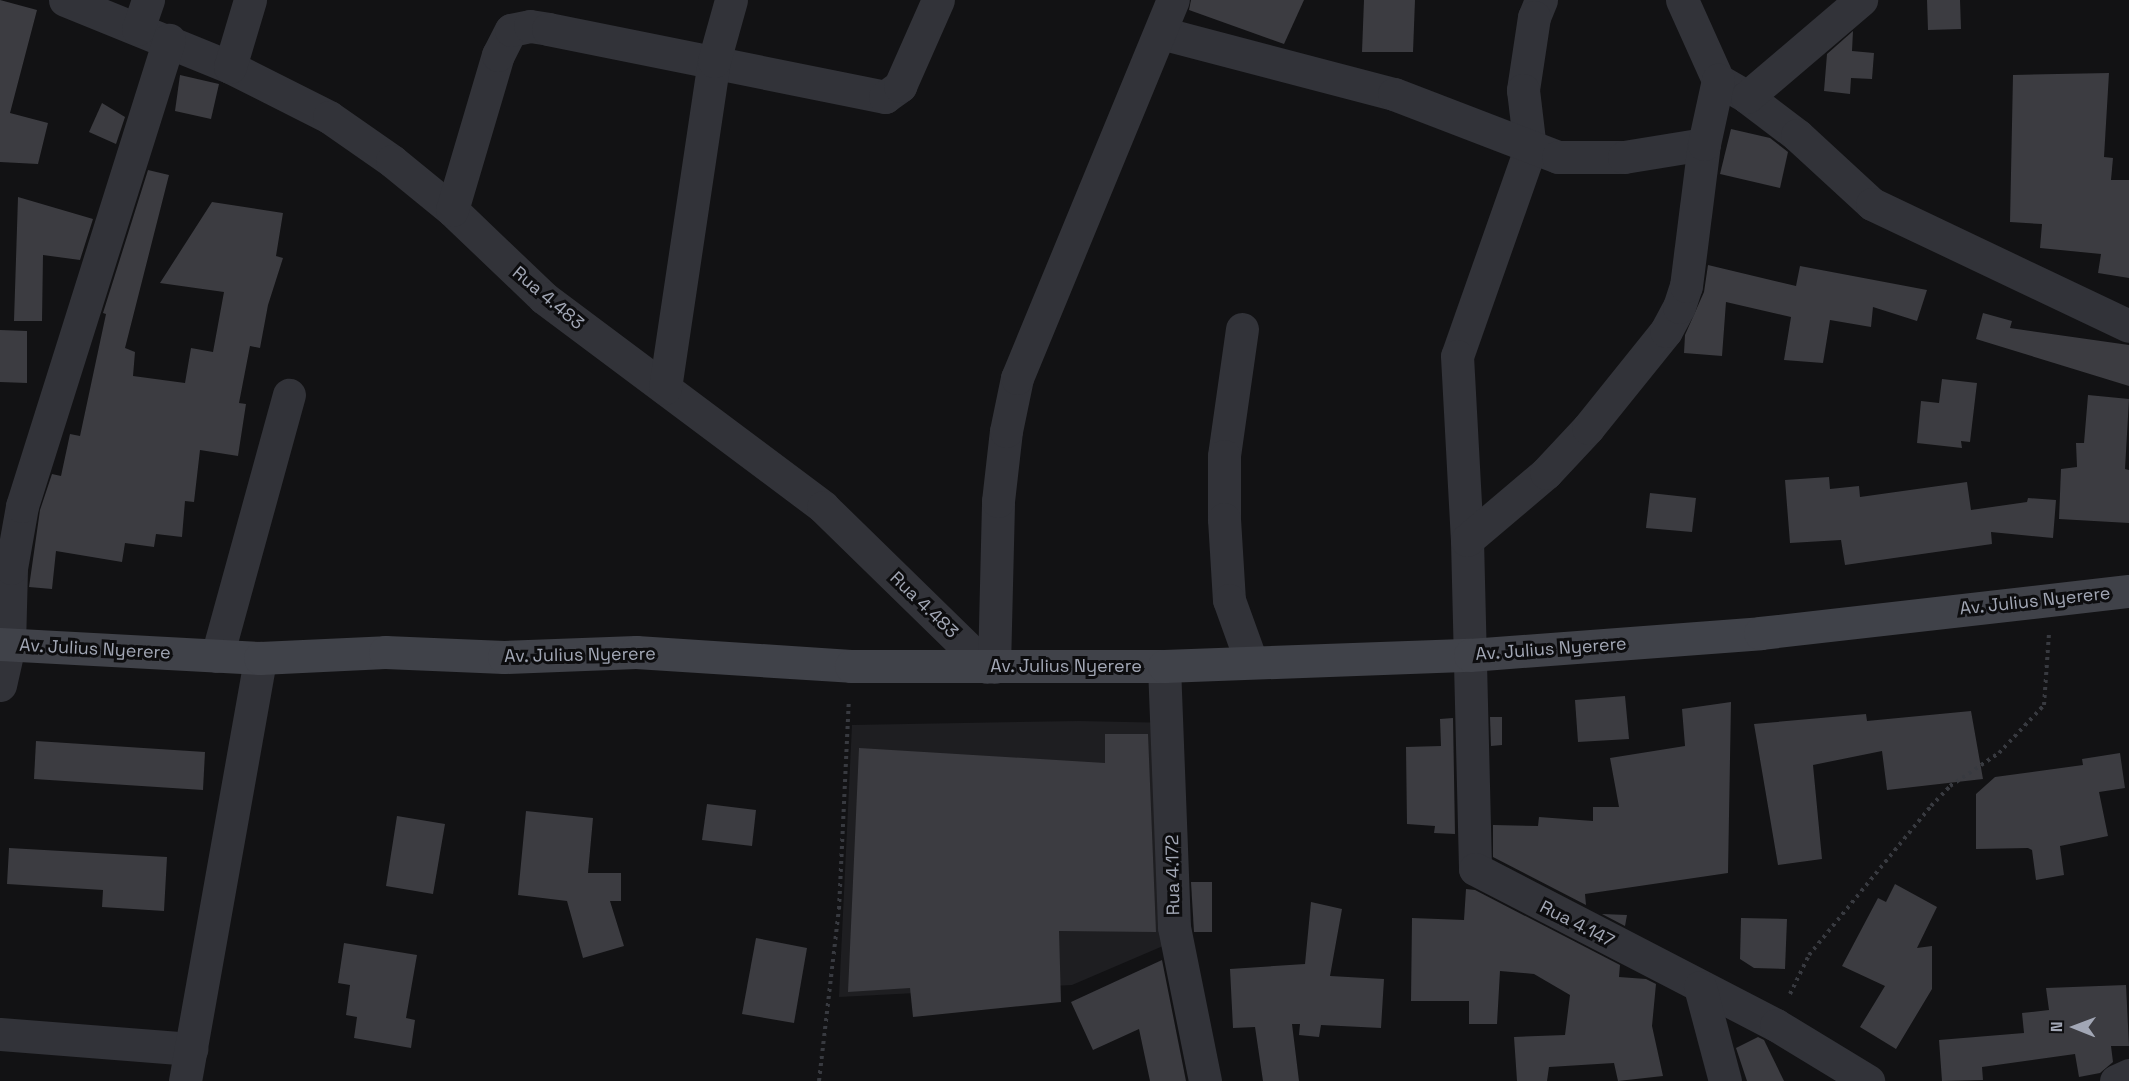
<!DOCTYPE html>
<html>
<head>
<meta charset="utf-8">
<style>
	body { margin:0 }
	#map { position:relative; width:2129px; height:1081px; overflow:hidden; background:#121214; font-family:"Space Grotesk",sans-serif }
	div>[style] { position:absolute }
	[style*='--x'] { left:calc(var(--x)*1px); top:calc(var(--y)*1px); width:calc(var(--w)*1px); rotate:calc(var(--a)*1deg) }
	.built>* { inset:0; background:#1e1e21 }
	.building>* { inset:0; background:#3c3c41 }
	.path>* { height:4px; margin-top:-2px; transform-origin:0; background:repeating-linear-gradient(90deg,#383a40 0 3px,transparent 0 7.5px) }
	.street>* { height:33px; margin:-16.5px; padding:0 16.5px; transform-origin:16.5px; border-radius:16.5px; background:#323339 }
	.secondary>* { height:33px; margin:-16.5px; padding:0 16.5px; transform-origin:16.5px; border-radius:16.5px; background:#404249 }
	span { translate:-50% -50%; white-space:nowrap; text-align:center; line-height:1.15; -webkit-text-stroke:6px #0d0d0f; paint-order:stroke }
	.street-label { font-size:18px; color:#a2a7b5 }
	.north { position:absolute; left:2045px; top:997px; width:60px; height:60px; -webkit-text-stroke:4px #0d0d0f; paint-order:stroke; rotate:271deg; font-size:16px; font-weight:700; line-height:24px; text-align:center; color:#a2a7b5 }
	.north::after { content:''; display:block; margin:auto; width:21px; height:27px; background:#a2a7b5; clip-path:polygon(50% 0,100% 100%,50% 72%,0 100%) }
</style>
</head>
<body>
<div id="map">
	<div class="built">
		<div style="clip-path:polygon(1079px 721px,1175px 723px,1177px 940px,1072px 985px,839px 997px,852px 725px)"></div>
	</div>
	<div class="building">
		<div style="clip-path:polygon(0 0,37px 10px,10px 113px,48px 123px,38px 164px,0 162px)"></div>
		<div style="clip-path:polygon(1191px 0,1304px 0,1284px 44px,1189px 10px)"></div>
		<div style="clip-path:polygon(1364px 0,1415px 0,1413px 52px,1362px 52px)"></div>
		<div style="clip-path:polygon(1927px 0,1960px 0,1961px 29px,1928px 30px)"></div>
		<div style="clip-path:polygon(1853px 31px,1852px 51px,1874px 53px,1872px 79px,1851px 78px,1850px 94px,1824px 91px,1827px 54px)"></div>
		<div style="clip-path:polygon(2109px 73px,2104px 157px,2113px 158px,2111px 180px,2129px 180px,2129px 278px,2098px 273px,2101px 254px,2040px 248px,2042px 224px,2010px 222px,2013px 75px)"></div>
		<div style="clip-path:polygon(180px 75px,219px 84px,211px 119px,175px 111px)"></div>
		<div style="clip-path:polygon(102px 103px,125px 117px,116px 144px,89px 132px)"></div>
		<div style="clip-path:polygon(1731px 129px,1770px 138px,1788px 152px,1780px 188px,1720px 174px)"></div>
		<div style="clip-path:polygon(148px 170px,169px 175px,125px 348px,135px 352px,133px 376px,185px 383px,191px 348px,213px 352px,224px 292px,160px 283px,212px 202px,283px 213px,276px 256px,283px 258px,268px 305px,260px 348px,250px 346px,239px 403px,246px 404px,238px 456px,200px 450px,194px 502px,185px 501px,182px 537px,156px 534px,154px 547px,125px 543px,122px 562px,56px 551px,52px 589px,29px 587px,40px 510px,52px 474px,61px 476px,70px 434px,80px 436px,106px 314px,103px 313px)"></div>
		<div style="clip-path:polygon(18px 197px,93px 219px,80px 260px,43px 255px,42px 321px,14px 321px)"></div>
		<div style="clip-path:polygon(1708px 265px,1796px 286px,1800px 266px,1927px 290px,1917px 321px,1873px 307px,1871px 327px,1830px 320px,1823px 363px,1784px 360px,1791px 317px,1726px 302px,1722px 356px,1684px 353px,1685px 335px,1704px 292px)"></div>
		<div style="clip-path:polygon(1983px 313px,2012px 321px,2010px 328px,2129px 345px,2129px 386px,1976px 339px)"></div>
		<div style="clip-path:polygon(0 330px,27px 331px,27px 383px,0 382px)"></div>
		<div style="clip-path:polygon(1942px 379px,1977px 383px,1970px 442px,1961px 441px,1962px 448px,1917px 443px,1921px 401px,1939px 403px)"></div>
		<div style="clip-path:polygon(2088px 395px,2129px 399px,2125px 469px,2129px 470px,2129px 523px,2059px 519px,2061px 469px,2077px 467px,2076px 443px,2084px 443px)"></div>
		<div style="clip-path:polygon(1829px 477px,1830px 489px,1859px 486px,1860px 497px,1967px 482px,1971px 510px,2027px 502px,2028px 498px,2056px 500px,2053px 538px,1991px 532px,1992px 544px,1845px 565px,1841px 540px,1790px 543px,1785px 480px)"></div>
		<div style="clip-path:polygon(1650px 493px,1696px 498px,1692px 532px,1646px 528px)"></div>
		<div style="clip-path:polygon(1625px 696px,1629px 739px,1578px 742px,1575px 700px)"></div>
		<div style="clip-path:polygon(1731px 702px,1728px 873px,1585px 894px,1586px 905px,1493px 857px,1493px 825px,1538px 826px,1539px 817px,1593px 821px,1593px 807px,1619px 807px,1610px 758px,1685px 746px,1682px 709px)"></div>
		<div style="clip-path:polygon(1971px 711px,1983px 779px,1887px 790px,1882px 751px,1813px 765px,1822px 859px,1778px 865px,1754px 724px,1866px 714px,1867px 721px)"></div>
		<div style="clip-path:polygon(1490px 717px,1502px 717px,1502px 745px,1491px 746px)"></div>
		<div style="clip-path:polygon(1453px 718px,1455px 834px,1434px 833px,1435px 826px,1407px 824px,1406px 747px,1441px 746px,1440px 719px)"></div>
		<div style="clip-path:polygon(1105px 734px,1148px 734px,1156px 932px,1059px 931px,1061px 1002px,913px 1017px,910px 988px,848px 992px,859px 748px,1105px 763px)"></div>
		<div style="clip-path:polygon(36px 741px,205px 752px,203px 790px,34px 779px)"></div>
		<div style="clip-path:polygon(2120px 753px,2125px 788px,2099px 792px,2108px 836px,2060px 846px,2064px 875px,2036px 880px,2032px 850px,2028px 848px,1976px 849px,1976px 794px,1995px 777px,2083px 765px,2082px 759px)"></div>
		<div style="clip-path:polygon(707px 804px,756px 810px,752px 846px,702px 840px)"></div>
		<div style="clip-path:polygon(526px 811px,593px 818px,588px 873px,621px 873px,621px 901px,610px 901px,624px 946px,583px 958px,567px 901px,518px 895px)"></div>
		<div style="clip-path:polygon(397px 816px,445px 824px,433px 894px,386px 886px)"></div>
		<div style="clip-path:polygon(9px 848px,167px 857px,164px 911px,102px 907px,103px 890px,7px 884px)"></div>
		<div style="clip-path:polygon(1191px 882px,1212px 882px,1212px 932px,1194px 932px)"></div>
		<div style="clip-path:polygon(1895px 884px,1937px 907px,1917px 948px,1932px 946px,1932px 989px,1896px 1049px,1860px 1027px,1885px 986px,1842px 966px,1878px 898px,1886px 902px)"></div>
		<div style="clip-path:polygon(1466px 889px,1475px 890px,1620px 965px,1619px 977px,1646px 979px,1656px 984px,1652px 1026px,1663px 1076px,1618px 1081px,1614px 1063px,1549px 1067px,1547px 1081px,1517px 1081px,1514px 1037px,1565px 1035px,1570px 995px,1534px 974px,1500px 971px,1497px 1024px,1469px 1024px,1469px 1001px,1411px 1001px,1412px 918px,1464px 920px)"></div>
		<div style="clip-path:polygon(1311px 902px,1342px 909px,1330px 976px,1384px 979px,1381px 1028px,1321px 1025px,1319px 1037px,1299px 1035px,1300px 1024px,1292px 1024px,1299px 1081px,1263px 1081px,1255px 1027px,1233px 1028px,1230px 969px,1305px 964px)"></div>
		<div style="clip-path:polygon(1602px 914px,1627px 915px,1625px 926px)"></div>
		<div style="clip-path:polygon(1741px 918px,1787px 919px,1785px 969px,1754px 968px,1740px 959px)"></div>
		<div style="clip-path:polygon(756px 938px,807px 948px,794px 1023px,742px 1014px)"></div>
		<div style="clip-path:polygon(344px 943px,417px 955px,406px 1018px,415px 1020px,411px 1048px,354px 1038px,357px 1017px,346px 1015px,350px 985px,338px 983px)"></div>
		<div style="clip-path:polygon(1162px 960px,1186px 1081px,1150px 1081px,1139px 1029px,1093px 1050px,1071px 1002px)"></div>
		<div style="clip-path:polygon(2126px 985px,2129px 1046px,2111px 1046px,2113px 1062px,2100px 1073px,2079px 1077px,2075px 1054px,1982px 1067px,1983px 1080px,1942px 1081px,1939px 1040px,2024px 1033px,2022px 1013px,2049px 1010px,2046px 988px)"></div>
		<div style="clip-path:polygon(1758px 1037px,1764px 1040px,1784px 1081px,1747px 1081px,1736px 1048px)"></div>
	</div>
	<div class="path">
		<div style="--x:1790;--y:994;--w:43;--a:-64"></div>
		<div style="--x:1809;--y:955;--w:193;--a:-50.7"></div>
		<div style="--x:1931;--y:806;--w:28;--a:-46"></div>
		<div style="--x:1950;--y:786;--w:59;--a:-34"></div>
		<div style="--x:1999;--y:753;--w:66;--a:-46.8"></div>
		<div style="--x:2044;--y:705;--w:71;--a:-86"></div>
		<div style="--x:819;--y:1081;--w:173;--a:-83.4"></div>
		<div style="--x:839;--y:909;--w:209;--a:-87.3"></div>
	</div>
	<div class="street">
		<div style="--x:65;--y:0;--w:178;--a:22.1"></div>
		<div style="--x:230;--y:67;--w:111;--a:26.8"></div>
		<div style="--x:329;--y:117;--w:77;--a:34.9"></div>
		<div style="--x:392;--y:161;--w:77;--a:39.2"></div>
		<div style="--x:452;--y:210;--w:127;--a:43.7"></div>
		<div style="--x:544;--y:298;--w:349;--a:36.8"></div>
		<div style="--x:823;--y:507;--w:229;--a:44.3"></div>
		<div style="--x:1541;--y:0;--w:18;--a:112"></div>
		<div style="--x:1534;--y:17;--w:74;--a:98.6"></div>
		<div style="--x:1523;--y:90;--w:59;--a:83.2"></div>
		<div style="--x:1530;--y:149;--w:219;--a:109.4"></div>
		<div style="--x:1457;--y:356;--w:184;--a:86.9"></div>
		<div style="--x:1467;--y:540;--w:329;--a:88.6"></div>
		<div style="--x:1475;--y:869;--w:339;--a:27.4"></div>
		<div style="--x:1776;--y:1025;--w:108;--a:31.3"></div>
		<div style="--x:1682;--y:0;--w:88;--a:65.8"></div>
		<div style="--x:1718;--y:80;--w:34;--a:30"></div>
		<div style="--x:1747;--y:97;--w:63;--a:37.2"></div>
		<div style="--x:1797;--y:135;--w:102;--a:42.6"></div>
		<div style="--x:1872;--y:204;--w:284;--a:25.4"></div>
		<div style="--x:138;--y:29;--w:31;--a:-71"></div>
		<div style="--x:1161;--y:33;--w:241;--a:14.7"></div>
		<div style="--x:1394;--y:94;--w:176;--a:21"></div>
		<div style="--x:1558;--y:157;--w:66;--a:0"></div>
		<div style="--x:1624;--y:157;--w:81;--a:-9.2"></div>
		<div style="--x:230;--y:67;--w:70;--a:-73.4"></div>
		<div style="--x:1747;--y:97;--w:150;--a:-40.4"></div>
		<div style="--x:452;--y:210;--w:162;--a:-73.5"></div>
		<div style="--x:498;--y:55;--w:28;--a:-63"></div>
		<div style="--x:511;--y:30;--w:19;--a:-12"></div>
		<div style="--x:530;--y:26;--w:18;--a:9"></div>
		<div style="--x:548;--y:29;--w:344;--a:11.4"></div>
		<div style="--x:885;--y:97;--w:19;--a:-36"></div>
		<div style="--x:900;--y:86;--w:94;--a:-66.2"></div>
		<div style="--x:1242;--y:329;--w:128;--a:98.1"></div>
		<div style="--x:1224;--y:456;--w:63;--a:90"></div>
		<div style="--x:1224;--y:519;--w:81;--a:86.5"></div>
		<div style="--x:1229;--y:600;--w:65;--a:70.2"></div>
		<div style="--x:665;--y:388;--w:331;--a:-81.5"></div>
		<div style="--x:714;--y:61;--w:63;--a:-74.4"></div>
		<div style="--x:1467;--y:540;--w:104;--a:-40.3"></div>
		<div style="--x:1546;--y:473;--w:62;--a:-47"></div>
		<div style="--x:1588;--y:428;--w:124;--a:-51.2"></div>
		<div style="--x:1666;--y:331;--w:27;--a:-62"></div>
		<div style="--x:1679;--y:307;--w:22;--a:-72"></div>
		<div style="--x:1686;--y:286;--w:143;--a:-82.8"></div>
		<div style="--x:1704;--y:144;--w:66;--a:-77.7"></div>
		<div style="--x:217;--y:656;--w:271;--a:-74.6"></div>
		<div style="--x:1164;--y:666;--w:261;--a:87.8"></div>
		<div style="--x:1174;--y:927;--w:157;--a:78.6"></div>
		<div style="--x:994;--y:667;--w:166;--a:-88.6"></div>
		<div style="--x:998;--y:501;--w:70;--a:-83.5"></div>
		<div style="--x:1006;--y:431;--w:54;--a:-78.3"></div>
		<div style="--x:1017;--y:378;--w:409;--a:-67.6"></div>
		<div style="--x:0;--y:685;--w:41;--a:-77.3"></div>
		<div style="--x:9;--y:645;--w:77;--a:-88.5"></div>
		<div style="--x:11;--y:568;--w:63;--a:-79.9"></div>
		<div style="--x:22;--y:506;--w:489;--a:-72.5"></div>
		<div style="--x:1700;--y:987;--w:97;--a:75.1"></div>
		<div style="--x:0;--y:1034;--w:192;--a:4.5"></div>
		<div style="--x:185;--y:1081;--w:430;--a:-79.9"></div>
		<div style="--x:2116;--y:1081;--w:14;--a:-25"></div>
	</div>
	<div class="secondary">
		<div style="--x:0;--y:644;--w:260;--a:3.1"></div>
		<div style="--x:260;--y:658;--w:125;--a:-2.7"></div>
		<div style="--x:385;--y:652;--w:119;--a:2.4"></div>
		<div style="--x:504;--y:657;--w:132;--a:-2.2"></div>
		<div style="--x:636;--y:652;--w:215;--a:3.7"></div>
		<div style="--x:851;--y:666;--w:313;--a:0"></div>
		<div style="--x:1164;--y:666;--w:306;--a:-2.1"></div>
		<div style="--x:1470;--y:655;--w:291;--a:-4.3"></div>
		<div style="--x:1760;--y:633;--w:371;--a:-6.5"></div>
	</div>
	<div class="street-label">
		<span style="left:548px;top:298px;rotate:40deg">Rua 4.483</span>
		<span style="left:2035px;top:601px;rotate:-6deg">Av. Julius Nyerere</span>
		<span style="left:924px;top:605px;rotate:44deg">Rua 4.483</span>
		<span style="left:95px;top:649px;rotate:3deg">Av. Julius Nyerere</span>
		<span style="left:1551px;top:649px;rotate:-4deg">Av. Julius Nyerere</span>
		<span style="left:580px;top:655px;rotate:-1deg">Av. Julius Nyerere</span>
		<span style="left:1066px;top:666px">Av. Julius Nyerere</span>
		<span style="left:1173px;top:875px;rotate:-91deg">Rua 4.172</span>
		<span style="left:1577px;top:924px;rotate:27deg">Rua 4.147</span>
	</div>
	<div class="north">N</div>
</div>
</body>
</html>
